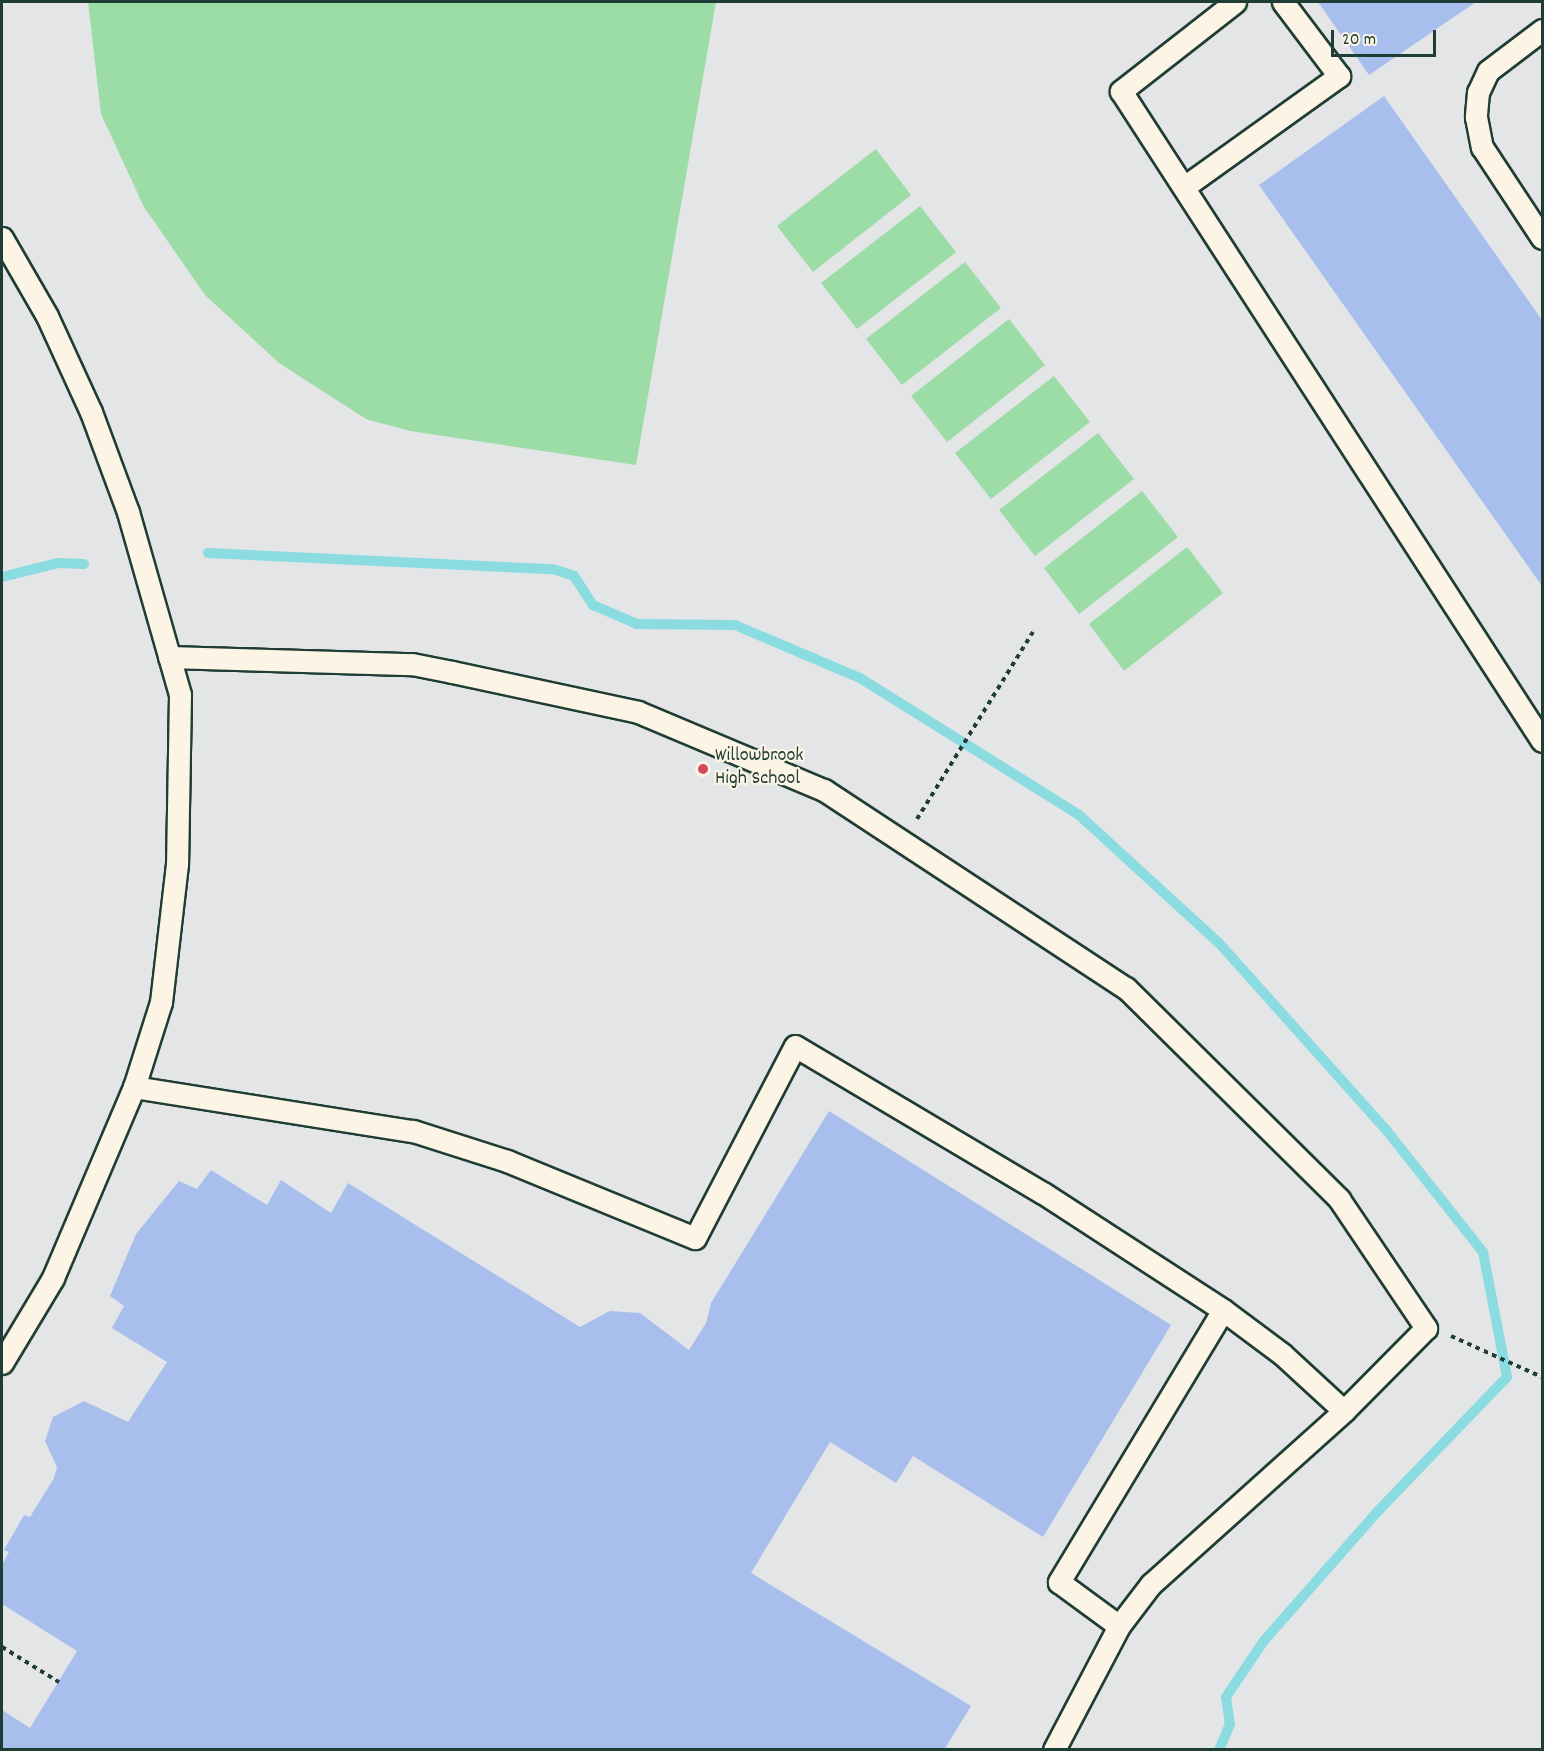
<!DOCTYPE html>
<html>
<head>
<meta charset="utf-8">
<style>
	body { margin:0 }
	#map { position:relative; width:1544px; height:1751px; overflow:hidden; background:#fcf5e5; font-family:Dekko,sans-serif }
	div>[style] { position:absolute }
	[style*='--x'] { left:calc(var(--x)*1px); top:calc(var(--y)*1px); width:calc(var(--w)*1px); rotate:calc(var(--a)*1deg) }
	.built>* { inset:0; background:#e3e5e7 }
	.green>* { inset:0; background:#9cdca6 }
	.stream>* { height:10px; margin:-5px; padding:0 5px; transform-origin:5px; border-radius:5px; background:#8adce1 }
	.building>* { inset:0; background:#a8bfed }
	.path>* { height:4px; margin-top:-2px; transform-origin:0; background:repeating-linear-gradient(90deg,#1f3d34 0 4.5px,transparent 0 9px) }
	.roads { filter:drop-shadow(2px 0 #1f3d34) drop-shadow(-2px 0 #1f3d34) drop-shadow(0 2px #1f3d34) drop-shadow(0 -2px #1f3d34) }
	.service>* { height:21px; margin:-10.5px; padding:0 10.5px; transform-origin:10.5px; border-radius:10.5px; background:#fcf5e5 }
	.dots>* { width:16px; height:16px; translate:-50% -50%; box-sizing:border-box; border:3px solid #fcf5e5; border-radius:50% }
	span { translate:-50% -50%; white-space:nowrap; text-align:center; line-height:1.15; -webkit-text-stroke:4.5px #fcf5e5; paint-order:stroke }
	.poi-label { font-size:20px; color:#1f3d34 }
	.left { translate:0 -50%; text-align:left }
	.frame { position:absolute; inset:0; border:3px solid #1f3d34; pointer-events:none }
	.scale { position:absolute; left:1331px; top:30px; width:105px; height:27px; box-sizing:border-box; border:3px solid #1f3d34; border-top:0; padding-left:8px; font-size:18px; line-height:21px; white-space:nowrap; color:#1f3d34; -webkit-text-stroke:4px #fcf5e5; paint-order:stroke }
</style>
</head>
<body>
<div id="map">
	<div class="built">
		<div style="clip-path:polygon(2px 2px,1542px 2px,1542px 1749px,2px 1750px)"></div>
	</div>
	<div class="green">
		<div style="clip-path:polygon(88px 2px,716px 2px,636px 465px,410px 431px,366px 419px,279px 363px,205px 295px,144px 207px,101px 114px)"></div>
		<div style="clip-path:polygon(876px 149px,911px 195px,813px 272px,777px 226px)"></div>
		<div style="clip-path:polygon(920px 206px,956px 252px,857px 329px,821px 283px)"></div>
		<div style="clip-path:polygon(965px 262px,1001px 308px,902px 385px,866px 339px)"></div>
		<div style="clip-path:polygon(1009px 319px,1045px 365px,947px 442px,911px 396px)"></div>
		<div style="clip-path:polygon(1054px 376px,1090px 422px,991px 499px,955px 453px)"></div>
		<div style="clip-path:polygon(1098px 433px,1134px 479px,1035px 556px,999px 510px)"></div>
		<div style="clip-path:polygon(1142px 491px,1178px 537px,1079px 614px,1044px 568px)"></div>
		<div style="clip-path:polygon(1187px 547px,1223px 593px,1124px 671px,1089px 624px)"></div>
	</div>
	<div class="stream">
		<div style="--x:208;--y:553;--w:345;--a:2.7"></div>
		<div style="--x:553;--y:569;--w:22;--a:18"></div>
		<div style="--x:574;--y:576;--w:35;--a:57"></div>
		<div style="--x:593;--y:605;--w:48;--a:23.4"></div>
		<div style="--x:637;--y:624;--w:98;--a:0.6"></div>
		<div style="--x:735;--y:625;--w:136;--a:23"></div>
		<div style="--x:860;--y:678;--w:257;--a:32"></div>
		<div style="--x:1078;--y:814;--w:191;--a:42.5"></div>
		<div style="--x:1219;--y:943;--w:252;--a:48.2"></div>
		<div style="--x:1387;--y:1131;--w:154;--a:51.6"></div>
		<div style="--x:1483;--y:1252;--w:127;--a:79.1"></div>
		<div style="--x:1507;--y:1377;--w:186;--a:133.9"></div>
		<div style="--x:1378;--y:1511;--w:174;--a:131.3"></div>
		<div style="--x:1263;--y:1642;--w:66;--a:123.9"></div>
		<div style="--x:1226;--y:1697;--w:27;--a:82"></div>
		<div style="--x:1230;--y:1724;--w:28;--a:113"></div>
		<div style="--x:2;--y:577;--w:58;--a:-14"></div>
		<div style="--x:58;--y:563;--w:26;--a:2"></div>
	</div>
	<div class="building">
		<div style="clip-path:polygon(1318px 2px,1476px 2px,1369px 75px)"></div>
		<div style="clip-path:polygon(1384px 96px,1542px 320px,1542px 586px,1259px 185px)"></div>
		<div style="clip-path:polygon(829px 1111px,1171px 1325px,1043px 1537px,913px 1456px,896px 1483px,830px 1442px,751px 1573px,971px 1706px,944px 1750px,2px 1750px,2px 1710px,30px 1728px,77px 1651px,2px 1604px,2px 1565px,9px 1552px,4px 1550px,24px 1515px,30px 1517px,54px 1478px,57px 1467px,45px 1441px,53px 1417px,84px 1401px,128px 1422px,167px 1362px,112px 1328px,124px 1306px,110px 1296px,136px 1234px,179px 1181px,197px 1189px,211px 1170px,267px 1205px,281px 1180px,331px 1213px,348px 1183px,580px 1327px,610px 1311px,640px 1313px,689px 1350px,706px 1323px,711px 1303px)"></div>
	</div>
	<div class="path">
		<div style="--x:917;--y:819;--w:220;--a:-58.2"></div>
		<div style="--x:1451;--y:1336;--w:100;--a:24.3"></div>
		<div style="--x:2;--y:1647;--w:67;--a:31.6"></div>
	</div>
	<div class="roads">
		<div class="service">
			<div style="--x:1235;--y:2;--w:145;--a:142"></div>
			<div style="--x:1121;--y:91;--w:774;--a:57.07"></div>
			<div style="--x:1542;--y:30;--w:68;--a:142.8"></div>
			<div style="--x:1488;--y:71;--w:23;--a:115"></div>
			<div style="--x:1478;--y:92;--w:25;--a:95"></div>
			<div style="--x:1476;--y:117;--w:31;--a:79"></div>
			<div style="--x:1482;--y:147;--w:109;--a:56.6"></div>
			<div style="--x:1184;--y:187;--w:191;--a:-35.6"></div>
			<div style="--x:1339;--y:76;--w:93;--a:-127.1"></div>
			<div style="--x:2;--y:238;--w:90;--a:60"></div>
			<div style="--x:47;--y:316;--w:106;--a:65.4"></div>
			<div style="--x:91;--y:412;--w:107;--a:69.7"></div>
			<div style="--x:128;--y:512;--w:190;--a:74.1"></div>
			<div style="--x:180;--y:695;--w:169;--a:91"></div>
			<div style="--x:177;--y:864;--w:139;--a:96.6"></div>
			<div style="--x:161;--y:1002;--w:89;--a:107.6"></div>
			<div style="--x:134;--y:1087;--w:207;--a:113"></div>
			<div style="--x:53;--y:1278;--w:99;--a:121"></div>
			<div style="--x:169;--y:657;--w:243;--a:1.7"></div>
			<div style="--x:412;--y:664;--w:41;--a:11.3"></div>
			<div style="--x:452;--y:672;--w:190;--a:12.1"></div>
			<div style="--x:638;--y:712;--w:202;--a:22.8"></div>
			<div style="--x:824;--y:790;--w:361;--a:33.3"></div>
			<div style="--x:1126;--y:988;--w:300;--a:44.7"></div>
			<div style="--x:1339;--y:1199;--w:156;--a:56"></div>
			<div style="--x:1426;--y:1328;--w:117;--a:134.7"></div>
			<div style="--x:1344;--y:1411;--w:259;--a:138.1"></div>
			<div style="--x:1151;--y:1584;--w:53;--a:127.3"></div>
			<div style="--x:1119;--y:1626;--w:140;--a:117.7"></div>
			<div style="--x:134;--y:1087;--w:282;--a:9"></div>
			<div style="--x:413;--y:1131;--w:99;--a:17.7"></div>
			<div style="--x:507;--y:1161;--w:203;--a:22.3"></div>
			<div style="--x:695;--y:1238;--w:216;--a:-62.5"></div>
			<div style="--x:795;--y:1046;--w:288;--a:30.7"></div>
			<div style="--x:1043;--y:1193;--w:215;--a:33"></div>
			<div style="--x:1223;--y:1310;--w:318;--a:121.1"></div>
			<div style="--x:1059;--y:1582;--w:74;--a:36.3"></div>
			<div style="--x:1223;--y:1310;--w:74;--a:36.7"></div>
			<div style="--x:1282;--y:1354;--w:84;--a:42.6"></div>
		</div>
	</div>
	<div class="dots">
		<div style="left:703px;top:769px;background:#d1495b"></div>
	</div>
	<div class="poi-label">
		<span class="left" style="left:715px;top:768px">Willowbrook<br>High School</span>
	</div>
	<div class="frame"></div>
	<div class="scale">20 m</div>
</div>
</body>
</html>
